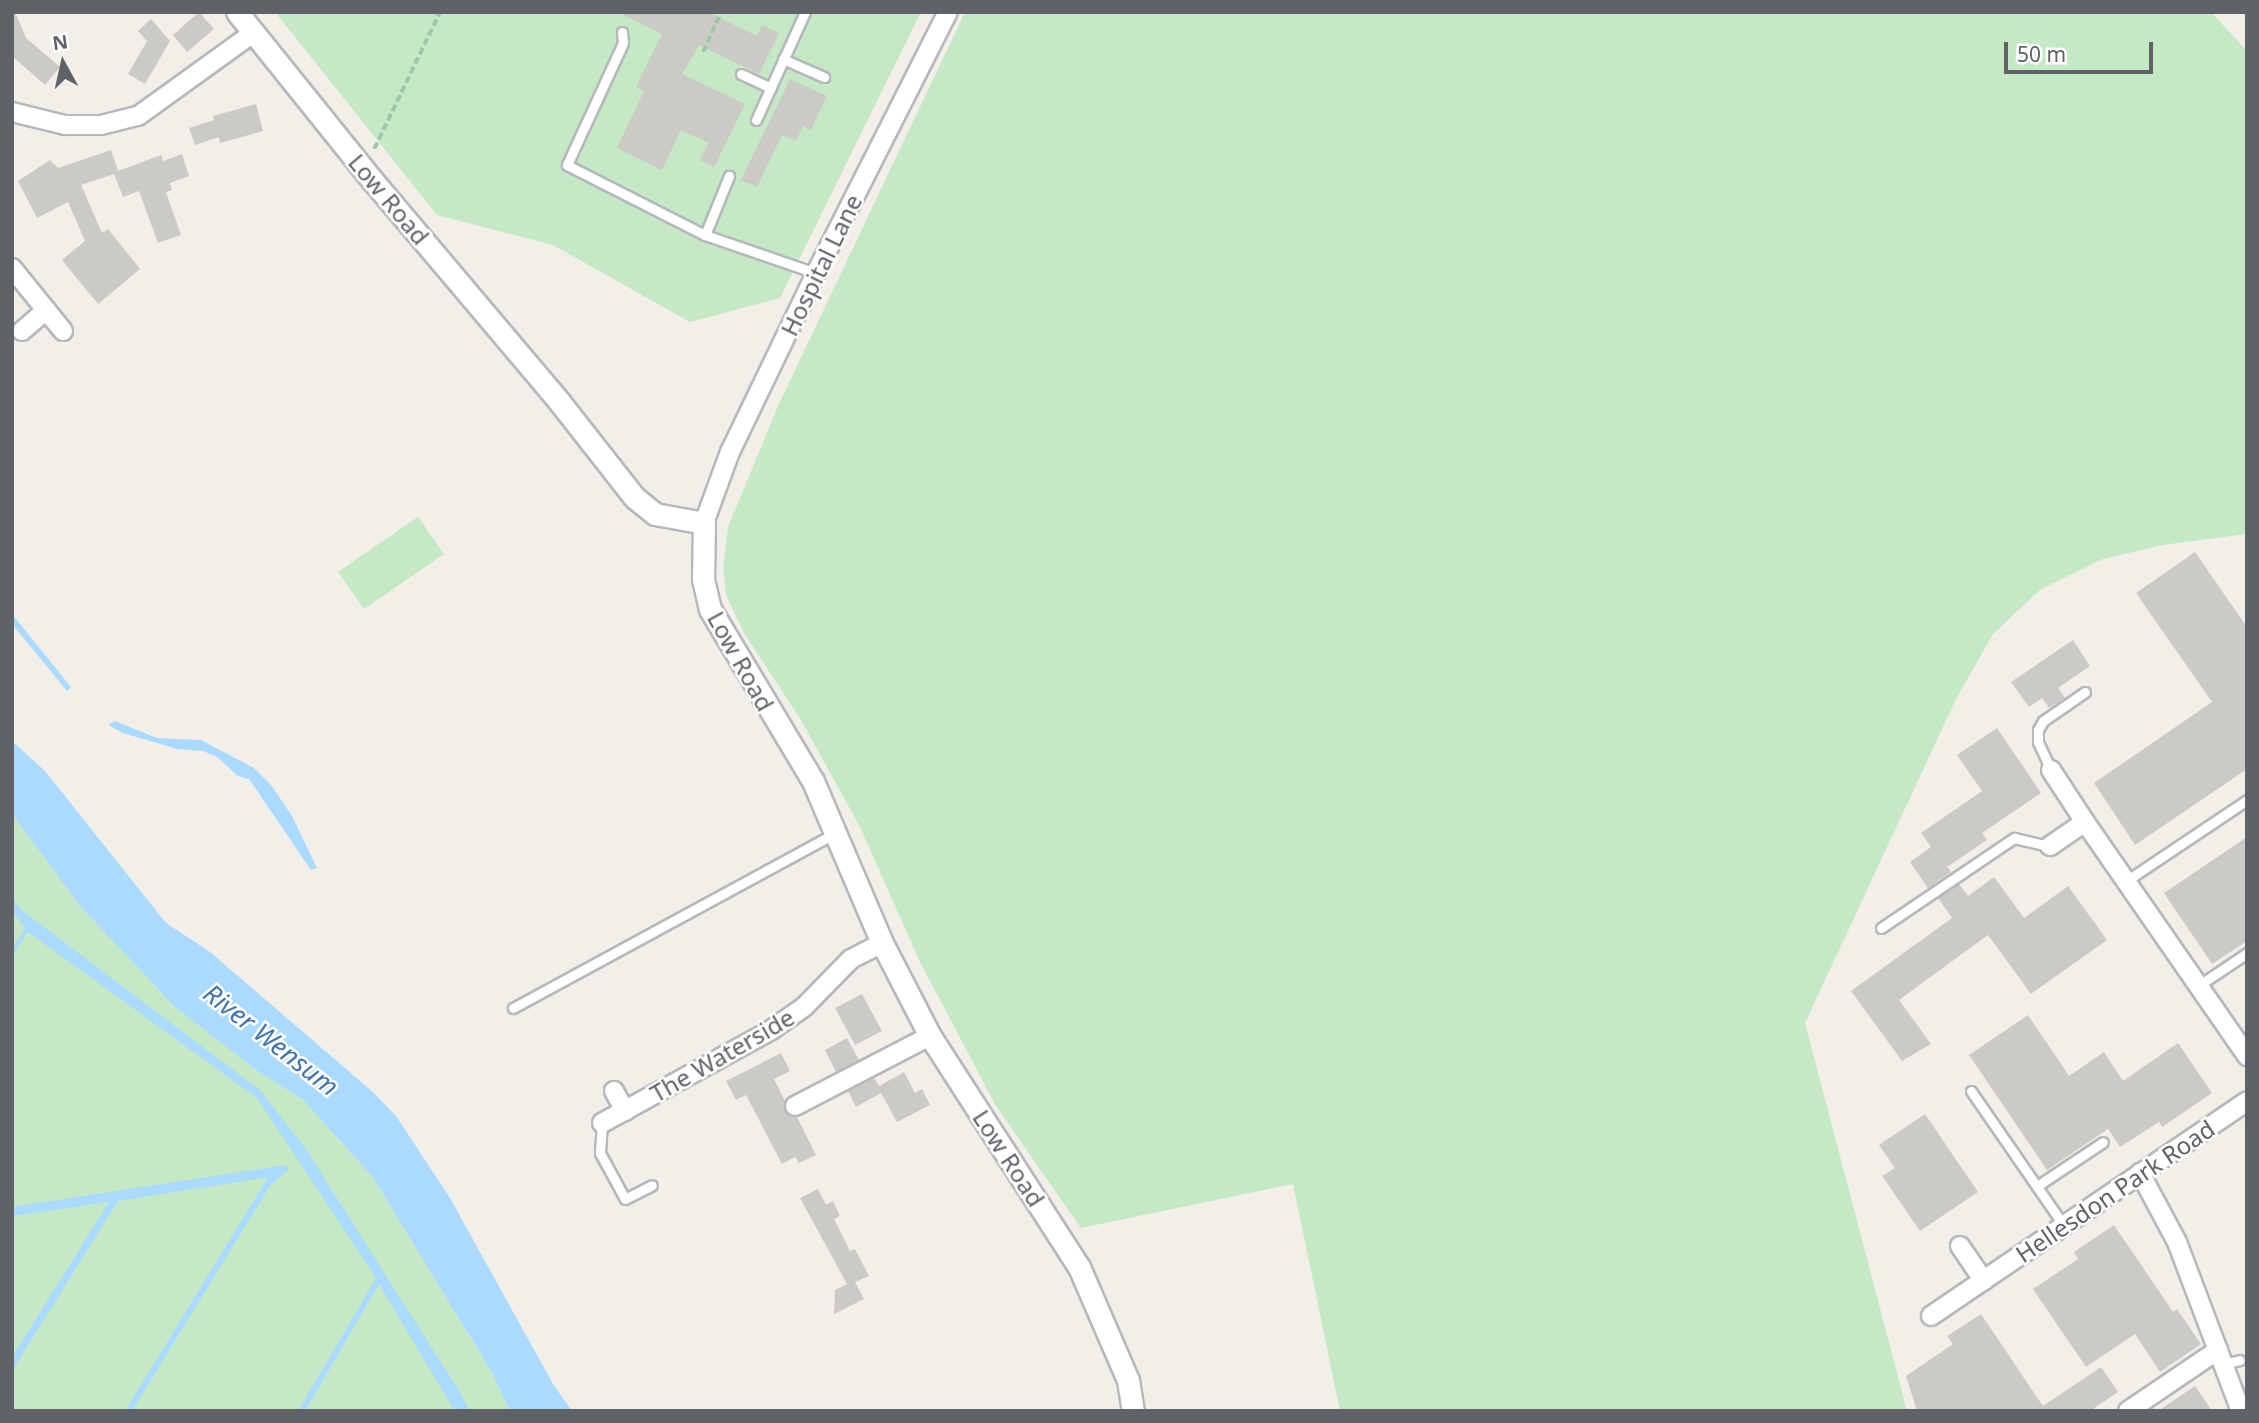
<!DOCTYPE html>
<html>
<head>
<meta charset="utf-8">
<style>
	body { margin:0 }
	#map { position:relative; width:2259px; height:1423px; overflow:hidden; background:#f1efe8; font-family:"Noto Sans",sans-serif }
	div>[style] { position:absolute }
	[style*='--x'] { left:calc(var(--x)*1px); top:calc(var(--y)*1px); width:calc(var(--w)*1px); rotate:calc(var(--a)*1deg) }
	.green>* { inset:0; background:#c5e8c5 }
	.water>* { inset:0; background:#aadaff }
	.building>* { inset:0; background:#cccac5 }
	.path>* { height:3.5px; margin-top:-1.75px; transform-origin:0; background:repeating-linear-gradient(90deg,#9cc7a9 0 7px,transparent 0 10.5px) }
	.roads { filter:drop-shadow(2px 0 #b5b8bc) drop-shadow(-2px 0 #b5b8bc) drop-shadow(0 2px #b5b8bc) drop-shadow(0 -2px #b5b8bc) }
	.service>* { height:9px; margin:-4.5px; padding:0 4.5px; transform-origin:4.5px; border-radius:4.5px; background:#fff }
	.minor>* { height:18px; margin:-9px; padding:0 9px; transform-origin:9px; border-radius:9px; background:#fff }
	.tertiary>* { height:21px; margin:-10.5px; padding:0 10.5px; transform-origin:10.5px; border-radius:10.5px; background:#fff }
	span { translate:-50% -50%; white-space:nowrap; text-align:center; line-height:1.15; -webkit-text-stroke:5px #fff; paint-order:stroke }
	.street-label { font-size:24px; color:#5f6368 }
	.water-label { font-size:26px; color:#4174aa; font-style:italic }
	.frame { position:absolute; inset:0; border:14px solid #5f6368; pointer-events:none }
	.north { position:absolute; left:28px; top:28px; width:70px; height:70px; -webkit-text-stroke:5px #fff; paint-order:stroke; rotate:352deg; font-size:19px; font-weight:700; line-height:28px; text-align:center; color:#5f6368 }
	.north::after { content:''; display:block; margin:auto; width:24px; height:32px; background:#5f6368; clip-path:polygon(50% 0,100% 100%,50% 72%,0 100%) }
	.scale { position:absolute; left:2004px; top:42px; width:149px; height:32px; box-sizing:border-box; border:4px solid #5f6368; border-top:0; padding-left:9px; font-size:21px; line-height:24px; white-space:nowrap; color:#5f6368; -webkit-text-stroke:5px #fff; paint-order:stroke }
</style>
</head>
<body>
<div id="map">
	<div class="green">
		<div style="clip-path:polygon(275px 12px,921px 12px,780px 298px,690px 322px,553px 245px,437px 215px)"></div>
		<div style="clip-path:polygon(965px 12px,2211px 12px,2247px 51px,2247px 534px,2162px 545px,2103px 559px,2041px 589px,1993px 634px,1956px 699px,1805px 1023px,1907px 1411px,1340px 1411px,1293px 1184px,1081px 1228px,996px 1106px,920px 962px,860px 827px,801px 720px,744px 633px,726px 595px,723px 568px,728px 527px,778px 406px)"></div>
		<div style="clip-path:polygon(418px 517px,444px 554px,364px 609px,338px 572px)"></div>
		<div style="clip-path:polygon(12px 814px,80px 906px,176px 1008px,259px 1072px,303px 1100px,372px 1176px,491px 1371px,510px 1411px,12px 1411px)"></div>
	</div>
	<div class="water">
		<div style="clip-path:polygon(12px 614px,71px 687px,67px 691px,12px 624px)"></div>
		<div style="clip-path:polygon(115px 721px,157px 738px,201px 740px,254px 768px,271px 785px,292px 816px,317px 868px,311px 870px,249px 779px,238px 776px,217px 757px,203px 751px,177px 749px,123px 733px,108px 725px)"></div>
		<div style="clip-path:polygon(12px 741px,45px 771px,166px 923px,210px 952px,374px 1093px,396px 1116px,450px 1198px,553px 1384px,572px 1411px,510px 1411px,491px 1371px,372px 1176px,303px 1100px,259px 1072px,176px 1008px,80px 906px,12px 814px)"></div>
		<div style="clip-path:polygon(12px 898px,24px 912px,260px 1090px,306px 1149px,461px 1394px,469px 1411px,455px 1411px,379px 1284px,305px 1411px,298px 1411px,376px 1278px,257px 1098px,28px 932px,12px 955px,12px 948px,25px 928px,12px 911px)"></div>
		<div style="clip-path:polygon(285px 1165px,289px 1169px,270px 1186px,132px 1411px,125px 1411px,268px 1177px,118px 1201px,12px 1371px,12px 1357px,109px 1202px,12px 1216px,12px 1207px)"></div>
	</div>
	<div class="building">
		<div style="clip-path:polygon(12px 12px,15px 12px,26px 38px,60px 67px,45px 85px,12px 56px)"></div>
		<div style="clip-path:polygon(199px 12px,214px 29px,187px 52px,173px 35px)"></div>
		<div style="clip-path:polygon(618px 12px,708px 12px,757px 36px,762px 25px,779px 33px,759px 74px,699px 45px,682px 74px,745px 104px,714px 167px,700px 160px,709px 143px,681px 130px,662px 170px,617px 148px,644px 91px,636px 87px,662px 34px)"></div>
		<div style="clip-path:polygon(151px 19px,170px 41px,145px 84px,128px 74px,147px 41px,138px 31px)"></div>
		<div style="clip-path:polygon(790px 79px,827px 96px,811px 130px,803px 126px,796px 141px,782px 135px,757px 187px,741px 180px)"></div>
		<div style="clip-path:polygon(256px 104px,263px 131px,220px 143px,219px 137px,195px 145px,189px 128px,214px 120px,213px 116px)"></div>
		<div style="clip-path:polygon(111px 150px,118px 171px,161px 155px,163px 161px,182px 154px,189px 176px,170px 183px,172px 190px,166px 192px,181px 235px,158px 243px,139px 191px,123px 197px,114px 174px,81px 185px,102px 233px,108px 229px,140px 269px,98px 304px,62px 260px,85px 241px,68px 202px,37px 218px,18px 181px,50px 160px,58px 168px)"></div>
		<div style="clip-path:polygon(2195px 552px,2247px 627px,2247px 769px,2135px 845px,2094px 783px,2212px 702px,2136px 593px)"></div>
		<div style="clip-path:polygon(2073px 640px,2090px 666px,2058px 688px,2065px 698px,2049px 708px,2042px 698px,2029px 707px,2011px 682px)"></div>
		<div style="clip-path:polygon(1997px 728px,2041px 793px,1982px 833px,1987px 840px,1947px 867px,1951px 872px,1928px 888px,1910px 862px,1931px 847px,1921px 833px,1982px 791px,1957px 755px)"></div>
		<div style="clip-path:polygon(2247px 837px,2247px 941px,2212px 964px,2164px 893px)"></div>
		<div style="clip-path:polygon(1994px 877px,2024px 918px,2068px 886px,2107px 940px,2031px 994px,1988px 935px,1899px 1000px,1931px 1044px,1902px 1061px,1851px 991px,1952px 918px,1938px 898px,1959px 884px,1968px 896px)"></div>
		<div style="clip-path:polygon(862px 994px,882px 1031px,855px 1045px,835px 1008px)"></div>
		<div style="clip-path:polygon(2028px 1015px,2069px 1076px,2104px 1052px,2123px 1081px,2178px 1043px,2212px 1093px,2162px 1127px,2159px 1122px,2120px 1147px,2108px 1129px,2047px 1170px,1969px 1055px)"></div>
		<div style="clip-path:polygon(847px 1038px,859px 1060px,836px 1072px,825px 1050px)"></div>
		<div style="clip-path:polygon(781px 1053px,790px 1071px,774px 1079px,785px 1101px,785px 1112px,797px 1117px,816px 1155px,799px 1163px,795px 1157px,782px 1164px,746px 1095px,736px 1100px,726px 1081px)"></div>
		<div style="clip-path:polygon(904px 1072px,915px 1093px,922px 1089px,930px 1105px,897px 1122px,881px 1093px,856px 1107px,848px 1091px,874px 1078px,879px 1086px)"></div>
		<div style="clip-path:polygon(1925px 1114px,1978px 1192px,1920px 1231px,1882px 1176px,1895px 1168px,1879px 1145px)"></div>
		<div style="clip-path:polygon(818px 1189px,826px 1205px,833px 1201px,840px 1216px,834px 1219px,850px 1251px,855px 1249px,869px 1276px,855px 1282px,864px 1299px,834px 1314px,835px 1290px,847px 1284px,800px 1198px)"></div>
		<div style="clip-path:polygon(2114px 1225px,2173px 1312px,2177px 1309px,2201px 1344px,2160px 1372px,2135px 1334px,2086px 1367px,2033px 1289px,2078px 1259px,2074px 1252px)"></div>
		<div style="clip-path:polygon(1981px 1314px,2043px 1406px,2101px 1367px,2118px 1392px,2090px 1411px,1917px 1411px,1906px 1376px,1953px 1344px,1947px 1336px)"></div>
		<div style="clip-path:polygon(2195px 1386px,2212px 1411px,2158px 1411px)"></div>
	</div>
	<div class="path">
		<div style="--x:703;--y:52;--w:44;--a:-65.8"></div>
		<div style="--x:374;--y:149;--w:152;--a:-64.3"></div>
	</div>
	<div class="roads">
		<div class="service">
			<div style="--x:622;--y:32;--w:11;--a:85"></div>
			<div style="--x:623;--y:43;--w:134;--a:114.7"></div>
			<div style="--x:567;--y:165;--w:155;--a:26.9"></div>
			<div style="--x:705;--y:235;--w:117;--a:18.9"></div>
			<div style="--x:783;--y:59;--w:45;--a:23.7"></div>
			<div style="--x:741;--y:74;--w:33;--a:25"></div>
			<div style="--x:756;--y:120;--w:119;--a:-65.6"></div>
			<div style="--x:705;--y:235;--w:64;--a:-67.9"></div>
			<div style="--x:2051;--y:770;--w:31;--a:-115"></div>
			<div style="--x:2038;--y:742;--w:12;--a:-90"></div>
			<div style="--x:2038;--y:730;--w:10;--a:-61"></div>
			<div style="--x:2043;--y:721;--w:51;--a:-34.6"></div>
			<div style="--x:2126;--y:881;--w:146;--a:-33.8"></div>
			<div style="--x:1881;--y:928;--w:161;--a:-34.1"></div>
			<div style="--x:2014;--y:838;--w:37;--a:13"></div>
			<div style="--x:2198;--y:986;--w:59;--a:-34"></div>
			<div style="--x:513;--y:1008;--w:366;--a:-28.5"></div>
			<div style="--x:1971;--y:1091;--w:164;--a:55.4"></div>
			<div style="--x:602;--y:1123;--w:30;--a:94"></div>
			<div style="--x:600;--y:1153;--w:52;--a:61.5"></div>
			<div style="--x:625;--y:1199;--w:30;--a:-27"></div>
			<div style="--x:2037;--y:1186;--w:79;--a:-33.7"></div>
			<div style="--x:2223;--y:1364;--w:17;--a:-13"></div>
		</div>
		<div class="minor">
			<div style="--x:12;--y:112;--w:55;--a:13.8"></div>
			<div style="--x:65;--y:125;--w:36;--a:0"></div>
			<div style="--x:101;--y:125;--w:38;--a:-14"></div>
			<div style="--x:138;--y:116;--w:142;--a:-35.8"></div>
			<div style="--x:12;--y:268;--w:81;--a:51"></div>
			<div style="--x:22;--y:331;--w:32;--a:-41"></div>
			<div style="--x:704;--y:523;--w:76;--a:-69.9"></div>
			<div style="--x:730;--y:452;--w:199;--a:-64.3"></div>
			<div style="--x:816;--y:273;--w:292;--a:-63.2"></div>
			<div style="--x:2051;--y:770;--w:62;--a:56.8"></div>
			<div style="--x:2050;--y:846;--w:42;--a:-34.4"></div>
			<div style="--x:2085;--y:822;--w:285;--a:55.3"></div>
			<div style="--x:614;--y:1091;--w:23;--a:61"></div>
			<div style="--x:795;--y:1106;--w:152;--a:-27.4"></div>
			<div style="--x:602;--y:1123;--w:193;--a:-28.8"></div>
			<div style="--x:771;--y:1030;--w:40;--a:-34.9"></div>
			<div style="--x:804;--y:1007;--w:67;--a:-45.6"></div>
			<div style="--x:851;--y:959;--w:35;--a:-27"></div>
			<div style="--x:2140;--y:1173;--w:78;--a:61.8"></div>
			<div style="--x:2177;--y:1242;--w:181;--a:69.3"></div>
			<div style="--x:1960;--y:1246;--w:42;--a:55.6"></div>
			<div style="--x:1931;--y:1316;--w:382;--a:-34.2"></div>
			<div style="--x:2128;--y:1411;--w:109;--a:-34.1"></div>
		</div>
		<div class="tertiary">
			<div style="--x:237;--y:12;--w:217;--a:51.2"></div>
			<div style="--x:373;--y:181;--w:287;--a:49.8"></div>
			<div style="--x:558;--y:400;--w:123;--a:51.9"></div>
			<div style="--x:634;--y:497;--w:27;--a:39"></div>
			<div style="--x:655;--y:514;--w:50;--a:10.4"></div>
			<div style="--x:704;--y:523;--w:56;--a:91"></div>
			<div style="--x:703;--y:579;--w:31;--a:77"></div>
			<div style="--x:710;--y:609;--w:200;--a:59.1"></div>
			<div style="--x:813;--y:781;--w:176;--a:66.9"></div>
			<div style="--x:882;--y:943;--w:105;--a:62.7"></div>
			<div style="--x:930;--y:1036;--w:275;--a:57.2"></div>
			<div style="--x:1079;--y:1267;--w:123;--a:66.6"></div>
			<div style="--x:1128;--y:1380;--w:31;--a:81"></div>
		</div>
	</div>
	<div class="street-label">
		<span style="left:389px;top:199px;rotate:50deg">Low Road</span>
		<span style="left:821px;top:265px;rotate:-64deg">Hospital Lane</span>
		<span style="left:741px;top:661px;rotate:61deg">Low Road</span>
		<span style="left:722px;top:1055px;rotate:-30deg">The Waterside</span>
		<span style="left:1009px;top:1158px;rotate:57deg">Low Road</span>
		<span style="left:2115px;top:1191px;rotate:-34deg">Hellesdon Park Road</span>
	</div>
	<div class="water-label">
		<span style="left:271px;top:1040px;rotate:38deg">River Wensum</span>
	</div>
	<div class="frame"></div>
	<div class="north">N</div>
	<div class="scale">50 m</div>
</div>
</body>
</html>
